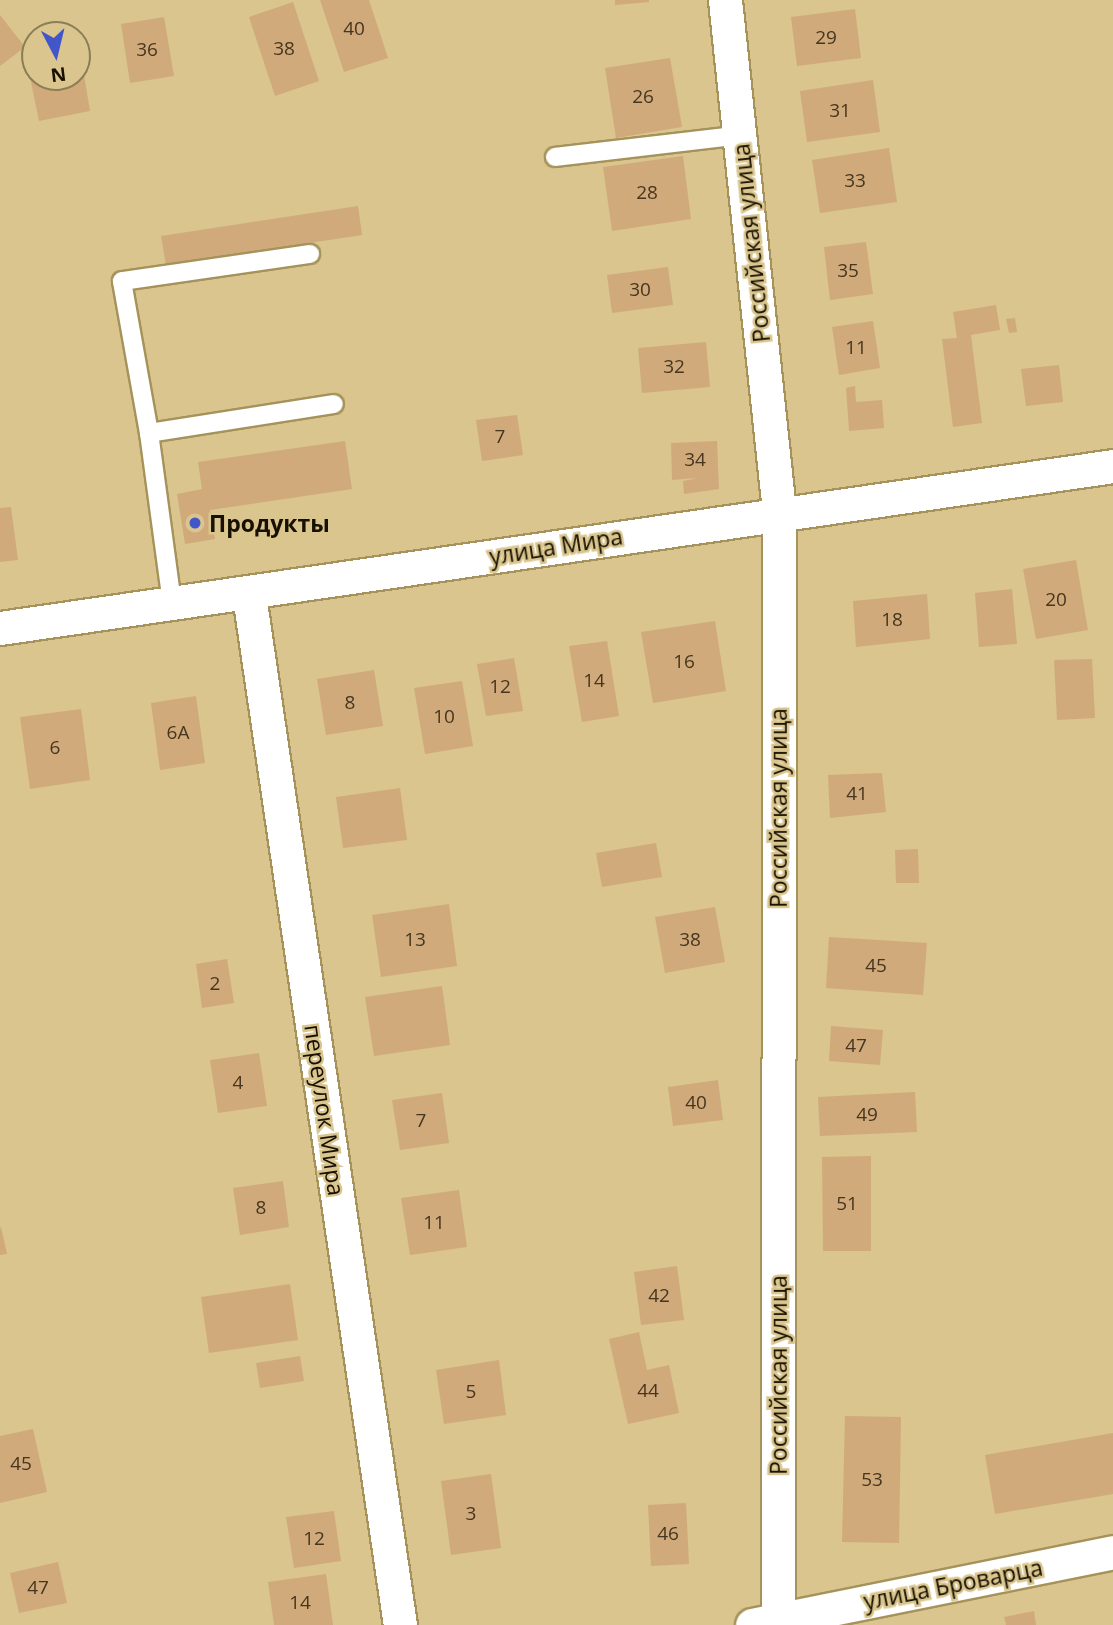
<!DOCTYPE html>
<html>
<head>
<meta charset="utf-8">
<style>
	body { margin:0 }
	#map { position:relative; width:1113px; height:1625px; overflow:hidden; background:#d9c58d; font-family:"Open Sans",sans-serif }
	div>[style] { position:absolute }
	[style*='--x'] { left:calc(var(--x)*1px); top:calc(var(--y)*1px); width:calc(var(--w)*1px); rotate:calc(var(--a)*1deg) }
	.building>* { inset:0; background:#d1aa7b }
	.roads { filter:drop-shadow(2px 0 #a5935b) drop-shadow(-2px 0 #a5935b) drop-shadow(0 2px #a5935b) drop-shadow(0 -2px #a5935b) }
	.service>* { height:18px; margin:-9px; padding:0 9px; transform-origin:9px; border-radius:9px; background:#fff }
	.minor>* { height:33px; margin:-16.5px; padding:0 16.5px; transform-origin:16.5px; border-radius:16.5px; background:#fff }
	.dots>* { width:19px; height:19px; translate:-50% -50%; box-sizing:border-box; border:4px solid #d9c58d; border-radius:50% }
	span { translate:-50% -50%; white-space:nowrap; text-align:center; line-height:1.15; -webkit-text-stroke:5px #d9c58d; paint-order:stroke }
	.number-label { font-size:19px; color:#46361f }
	.number-label span { -webkit-text-stroke-width:0 }
	.street-label { font-size:23px; color:#171000 }
	.poi-label { font-size:23px; color:#171000; font-weight:700 }
	.left { translate:0 -50%; text-align:left }
	.north { position:absolute; left:21px; top:21px; width:70px; height:70px; box-sizing:border-box; background:#d9c58d; border:2px solid #8b7d55; border-radius:50%; rotate:173deg; font-size:19px; font-weight:700; line-height:28px; text-align:center; color:#171000 }
	.north::after { content:''; display:block; margin:auto; width:24px; height:32px; background:#4255c9; clip-path:polygon(50% 0,100% 100%,50% 72%,0 100%) }
</style>
</head>
<body>
<div id="map">
	<div class="building">
		<div style="clip-path:polygon(320px 0,369px 0,388px 58px,344px 72px)"></div>
		<div style="clip-path:polygon(615px 0,649px 0,649px 2px,615px 5px)"></div>
		<div style="clip-path:polygon(293px 2px,319px 81px,275px 96px,249px 17px)"></div>
		<div style="clip-path:polygon(855px 9px,861px 58px,797px 66px,791px 17px)"></div>
		<div style="clip-path:polygon(0 15px,25px 47px,0 66px)"></div>
		<div style="clip-path:polygon(164px 17px,174px 76px,130px 83px,121px 24px)"></div>
		<div style="clip-path:polygon(670px 58px,682px 127px,616px 138px,605px 68px)"></div>
		<div style="clip-path:polygon(77px 63px,82px 63px,90px 111px,39px 121px,29px 72px,35px 71px,35px 77px,77px 77px)"></div>
		<div style="clip-path:polygon(873px 80px,880px 132px,807px 142px,800px 91px)"></div>
		<div style="clip-path:polygon(889px 148px,897px 202px,820px 213px,812px 160px)"></div>
		<div style="clip-path:polygon(683px 156px,691px 219px,612px 231px,603px 167px)"></div>
		<div style="clip-path:polygon(358px 206px,362px 235px,166px 265px,161px 236px)"></div>
		<div style="clip-path:polygon(866px 242px,873px 294px,830px 300px,824px 247px)"></div>
		<div style="clip-path:polygon(668px 267px,673px 305px,612px 313px,607px 275px)"></div>
		<div style="clip-path:polygon(996px 305px,1000px 330px,971px 335px,982px 423px,953px 427px,942px 339px,957px 338px,953px 312px)"></div>
		<div style="clip-path:polygon(1015px 318px,1017px 332px,1009px 333px,1006px 319px)"></div>
		<div style="clip-path:polygon(873px 321px,880px 368px,839px 375px,832px 327px)"></div>
		<div style="clip-path:polygon(706px 342px,710px 387px,642px 393px,638px 348px)"></div>
		<div style="clip-path:polygon(1059px 365px,1063px 402px,1026px 406px,1021px 369px)"></div>
		<div style="clip-path:polygon(855px 386px,856px 402px,882px 400px,884px 428px,849px 431px,846px 388px)"></div>
		<div style="clip-path:polygon(517px 415px,523px 455px,482px 461px,476px 420px)"></div>
		<div style="clip-path:polygon(345px 441px,352px 489px,210px 510px,215px 539px,185px 544px,177px 494px,202px 489px,198px 462px)"></div>
		<div style="clip-path:polygon(717px 441px,719px 489px,684px 494px,683px 481px,698px 478px,672px 480px,671px 443px)"></div>
		<div style="clip-path:polygon(11px 507px,18px 560px,0 562px,0 508px)"></div>
		<div style="clip-path:polygon(1076px 560px,1088px 630px,1036px 639px,1023px 569px)"></div>
		<div style="clip-path:polygon(1012px 589px,1017px 644px,979px 647px,975px 593px)"></div>
		<div style="clip-path:polygon(927px 594px,930px 639px,856px 647px,853px 601px)"></div>
		<div style="clip-path:polygon(715px 621px,726px 691px,653px 703px,641px 632px)"></div>
		<div style="clip-path:polygon(607px 641px,619px 716px,582px 722px,569px 646px)"></div>
		<div style="clip-path:polygon(514px 658px,523px 711px,486px 716px,477px 664px)"></div>
		<div style="clip-path:polygon(1092px 659px,1095px 718px,1057px 720px,1054px 660px)"></div>
		<div style="clip-path:polygon(374px 670px,383px 726px,326px 735px,317px 679px)"></div>
		<div style="clip-path:polygon(462px 681px,473px 746px,425px 754px,414px 688px)"></div>
		<div style="clip-path:polygon(196px 696px,205px 763px,160px 770px,151px 703px)"></div>
		<div style="clip-path:polygon(81px 709px,90px 780px,30px 789px,20px 717px)"></div>
		<div style="clip-path:polygon(882px 773px,886px 812px,830px 818px,828px 775px)"></div>
		<div style="clip-path:polygon(400px 788px,407px 840px,343px 848px,336px 797px)"></div>
		<div style="clip-path:polygon(656px 843px,662px 877px,602px 887px,596px 853px)"></div>
		<div style="clip-path:polygon(918px 849px,919px 883px,896px 883px,895px 850px)"></div>
		<div style="clip-path:polygon(449px 904px,457px 966px,381px 977px,372px 915px)"></div>
		<div style="clip-path:polygon(715px 907px,725px 962px,665px 973px,655px 917px)"></div>
		<div style="clip-path:polygon(829px 937px,927px 943px,923px 995px,826px 988px)"></div>
		<div style="clip-path:polygon(227px 959px,234px 1003px,202px 1008px,196px 964px)"></div>
		<div style="clip-path:polygon(442px 986px,450px 1045px,374px 1056px,365px 997px)"></div>
		<div style="clip-path:polygon(831px 1026px,883px 1030px,880px 1065px,829px 1061px)"></div>
		<div style="clip-path:polygon(259px 1053px,267px 1106px,218px 1113px,210px 1060px)"></div>
		<div style="clip-path:polygon(718px 1080px,723px 1120px,673px 1126px,668px 1087px)"></div>
		<div style="clip-path:polygon(915px 1092px,917px 1132px,820px 1136px,818px 1097px)"></div>
		<div style="clip-path:polygon(442px 1093px,449px 1143px,400px 1150px,392px 1100px)"></div>
		<div style="clip-path:polygon(871px 1156px,871px 1251px,823px 1251px,822px 1157px)"></div>
		<div style="clip-path:polygon(283px 1181px,289px 1227px,240px 1235px,233px 1188px)"></div>
		<div style="clip-path:polygon(459px 1190px,467px 1247px,410px 1255px,401px 1198px)"></div>
		<div style="clip-path:polygon(1px 1227px,7px 1254px,0 1255px,0 1228px)"></div>
		<div style="clip-path:polygon(677px 1266px,684px 1320px,641px 1325px,634px 1272px)"></div>
		<div style="clip-path:polygon(290px 1284px,298px 1340px,209px 1353px,201px 1297px)"></div>
		<div style="clip-path:polygon(639px 1332px,647px 1370px,669px 1365px,679px 1413px,628px 1424px,609px 1339px)"></div>
		<div style="clip-path:polygon(300px 1356px,304px 1381px,260px 1388px,256px 1363px)"></div>
		<div style="clip-path:polygon(499px 1360px,506px 1415px,444px 1424px,436px 1370px)"></div>
		<div style="clip-path:polygon(845px 1416px,901px 1417px,899px 1543px,842px 1542px)"></div>
		<div style="clip-path:polygon(33px 1429px,47px 1492px,0 1503px,0 1436px)"></div>
		<div style="clip-path:polygon(1113px 1433px,1113px 1494px,995px 1514px,985px 1455px)"></div>
		<div style="clip-path:polygon(491px 1474px,501px 1548px,451px 1555px,441px 1481px)"></div>
		<div style="clip-path:polygon(686px 1503px,689px 1564px,651px 1566px,648px 1505px)"></div>
		<div style="clip-path:polygon(334px 1511px,341px 1561px,294px 1568px,286px 1517px)"></div>
		<div style="clip-path:polygon(58px 1562px,67px 1603px,19px 1613px,10px 1573px)"></div>
		<div style="clip-path:polygon(326px 1574px,333px 1625px,274px 1625px,268px 1582px)"></div>
		<div style="clip-path:polygon(1034px 1611px,1036px 1625px,1006px 1625px,1004px 1617px)"></div>
	</div>
	<div class="roads">
		<div class="service">
			<div style="--x:555;--y:157;--w:187;--a:-6.7"></div>
			<div style="--x:149;--y:433;--w:154;--a:-100.1"></div>
			<div style="--x:122;--y:281;--w:190;--a:-8.2"></div>
			<div style="--x:172;--y:603;--w:172;--a:-97.7"></div>
			<div style="--x:149;--y:433;--w:187;--a:-8.9"></div>
		</div>
		<div class="minor">
			<div style="--x:725;--y:0;--w:514;--a:83.97"></div>
			<div style="--x:779;--y:511;--w:1109;--a:90.05"></div>
			<div style="--x:249;--y:595;--w:1041;--a:81.66"></div>
			<div style="--x:0;--y:628;--w:1125;--a:-8.28"></div>
			<div style="--x:752;--y:1625;--w:368;--a:-11.4"></div>
		</div>
	</div>
	<div class="dots">
		<div style="left:195px;top:523px;background:#4255c9"></div>
	</div>
	<div class="number-label">
		<span style="left:354px;top:29px">40</span>
		<span style="left:826px;top:38px">29</span>
		<span style="left:284px;top:49px">38</span>
		<span style="left:147px;top:50px">36</span>
		<span style="left:643px;top:97px">26</span>
		<span style="left:840px;top:111px">31</span>
		<span style="left:855px;top:181px">33</span>
		<span style="left:647px;top:193px">28</span>
		<span style="left:848px;top:271px">35</span>
		<span style="left:640px;top:290px">30</span>
		<span style="left:856px;top:348px">11</span>
		<span style="left:674px;top:367px">32</span>
		<span style="left:500px;top:437px">7</span>
		<span style="left:695px;top:460px">34</span>
		<span style="left:1056px;top:600px">20</span>
		<span style="left:892px;top:620px">18</span>
		<span style="left:684px;top:662px">16</span>
		<span style="left:594px;top:681px">14</span>
		<span style="left:500px;top:687px">12</span>
		<span style="left:350px;top:703px">8</span>
		<span style="left:444px;top:717px">10</span>
		<span style="left:178px;top:733px">6А</span>
		<span style="left:55px;top:748px">6</span>
		<span style="left:857px;top:794px">41</span>
		<span style="left:415px;top:940px">13</span>
		<span style="left:690px;top:940px">38</span>
		<span style="left:876px;top:966px">45</span>
		<span style="left:215px;top:984px">2</span>
		<span style="left:856px;top:1046px">47</span>
		<span style="left:238px;top:1083px">4</span>
		<span style="left:696px;top:1103px">40</span>
		<span style="left:867px;top:1115px">49</span>
		<span style="left:421px;top:1121px">7</span>
		<span style="left:847px;top:1204px">51</span>
		<span style="left:261px;top:1208px">8</span>
		<span style="left:434px;top:1223px">11</span>
		<span style="left:659px;top:1296px">42</span>
		<span style="left:648px;top:1391px">44</span>
		<span style="left:471px;top:1392px">5</span>
		<span style="left:21px;top:1464px">45</span>
		<span style="left:872px;top:1480px">53</span>
		<span style="left:471px;top:1514px">3</span>
		<span style="left:668px;top:1534px">46</span>
		<span style="left:314px;top:1539px">12</span>
		<span style="left:38px;top:1588px">47</span>
		<span style="left:300px;top:1603px">14</span>
	</div>
	<div class="street-label">
		<span style="left:751px;top:243px;rotate:-96deg">Российская улица</span>
		<span style="left:556px;top:546px;rotate:-9deg">улица Мира</span>
		<span style="left:778px;top:808px;rotate:-90deg">Российская улица</span>
		<span style="left:325px;top:1110px;rotate:82deg">переулок Мира</span>
		<span style="left:778px;top:1375px;rotate:-90deg">Российская улица</span>
		<span style="left:953px;top:1584px;rotate:-11deg">улица Броварца</span>
	</div>
	<div class="poi-label">
		<span class="left" style="left:209px;top:523px">Продукты</span>
	</div>
	<div class="north">N</div>
</div>
</body>
</html>
